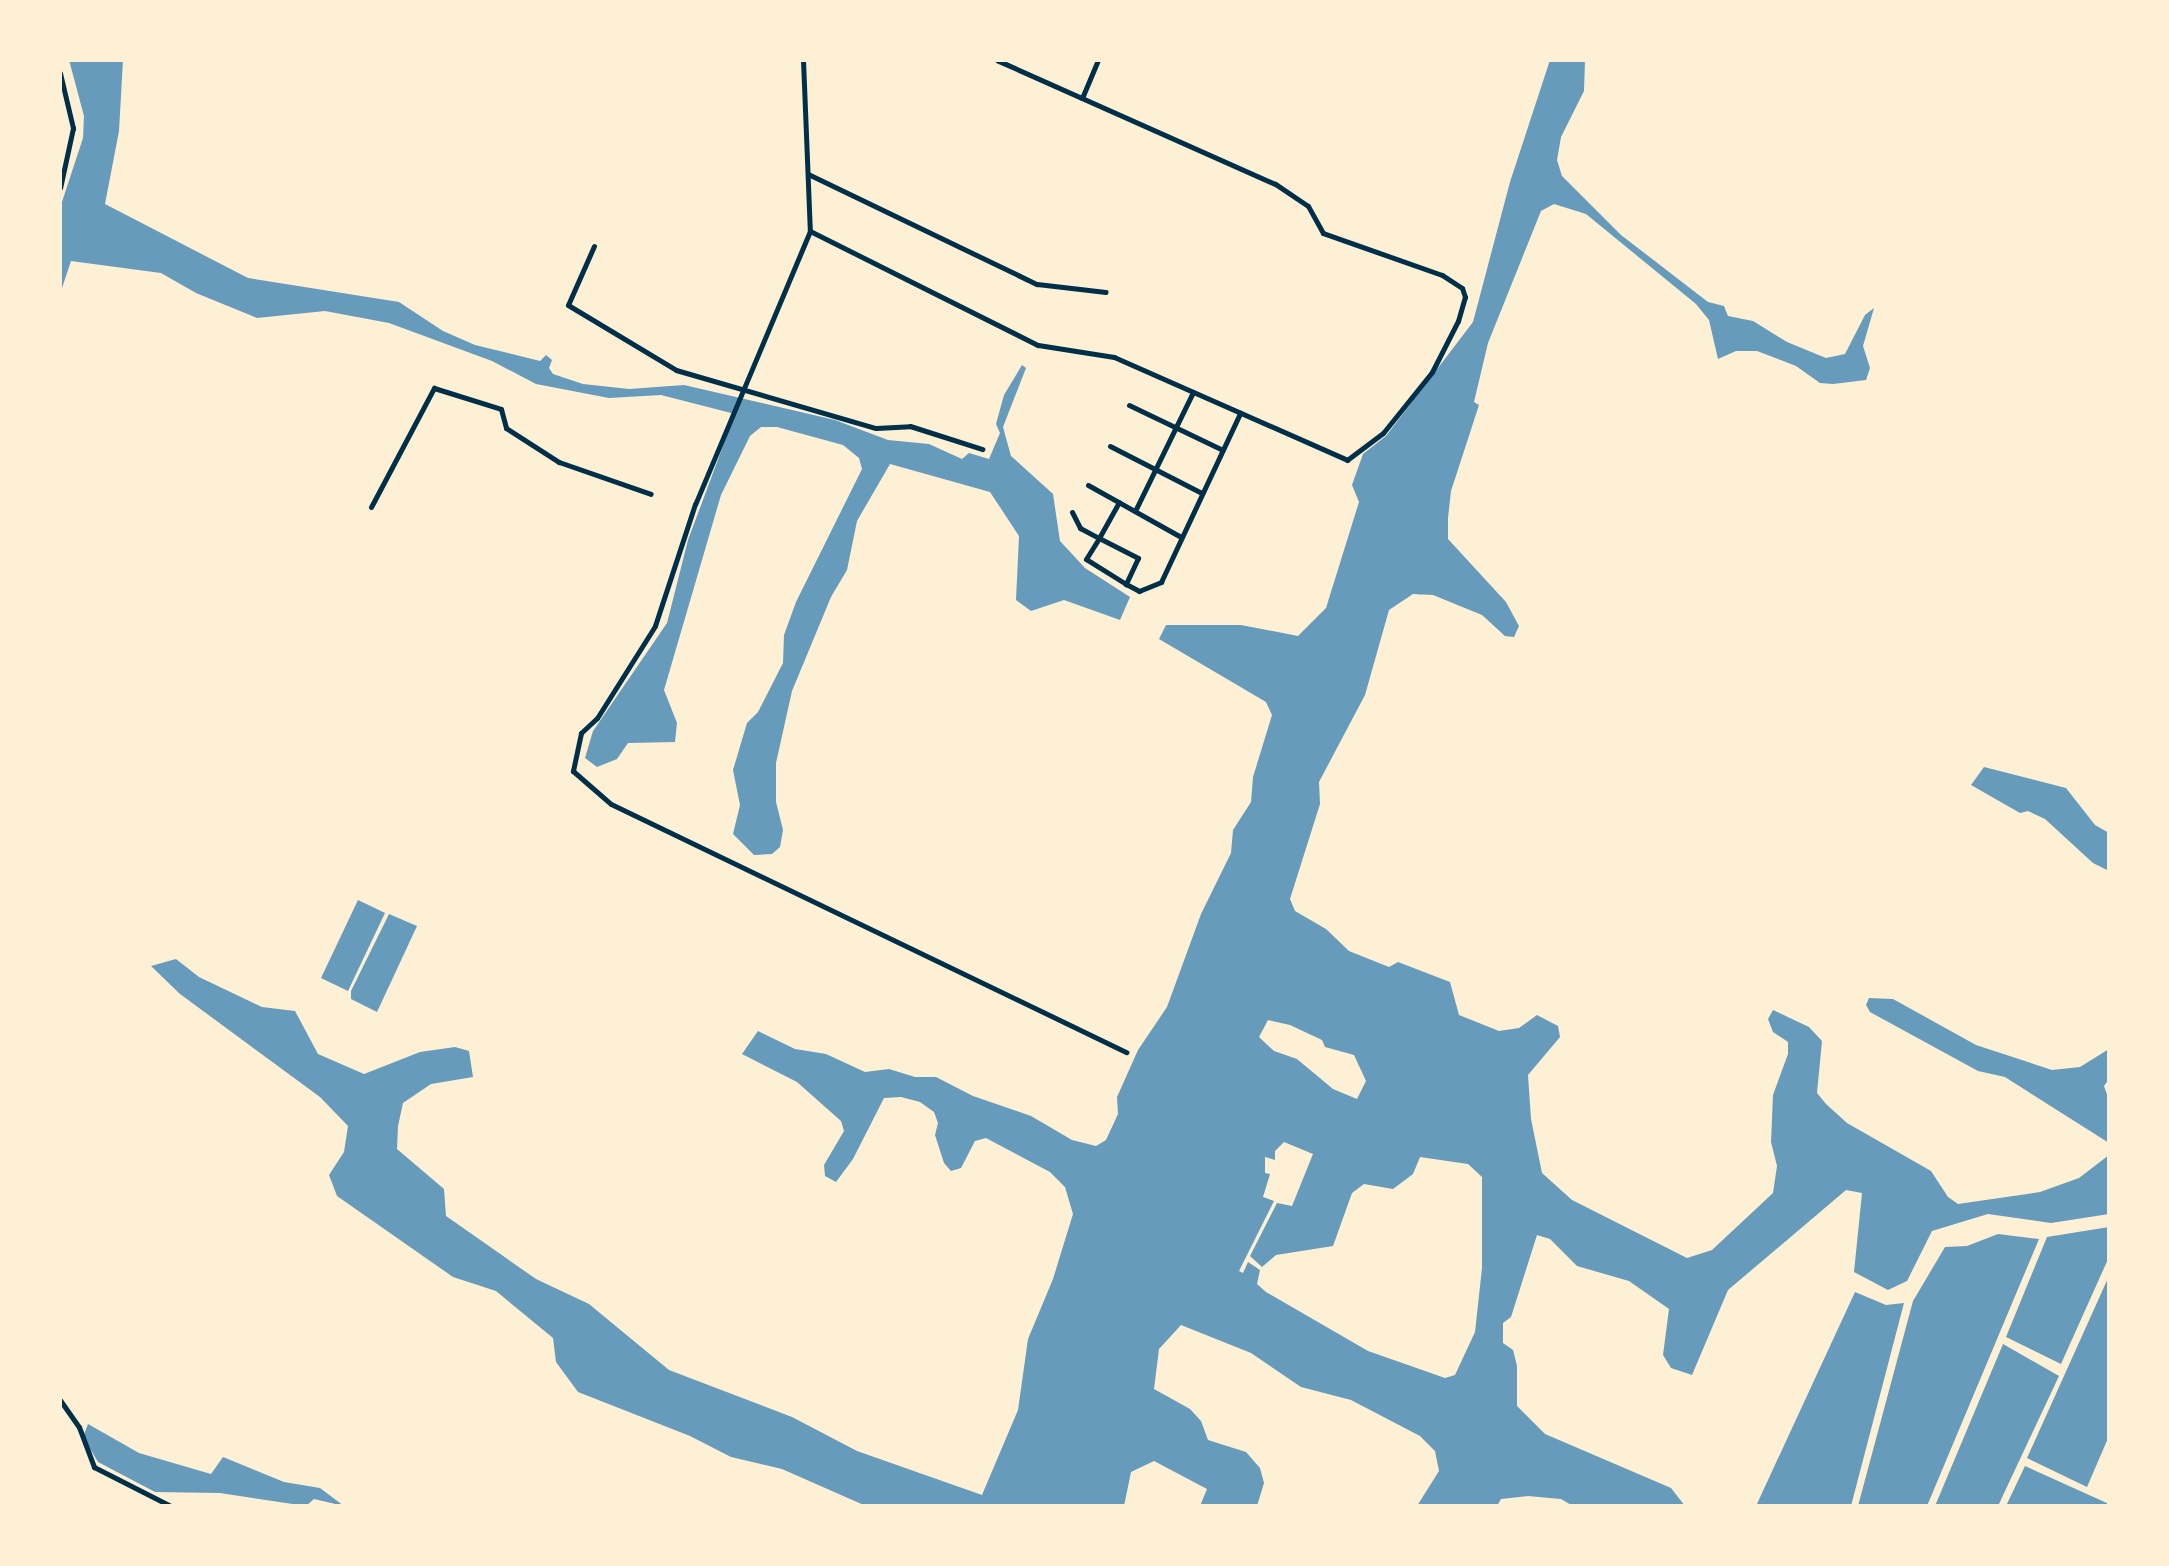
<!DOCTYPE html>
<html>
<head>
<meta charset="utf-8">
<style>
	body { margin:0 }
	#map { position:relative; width:2169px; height:1566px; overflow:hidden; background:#fdf0d5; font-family:"PT Sans Narrow",sans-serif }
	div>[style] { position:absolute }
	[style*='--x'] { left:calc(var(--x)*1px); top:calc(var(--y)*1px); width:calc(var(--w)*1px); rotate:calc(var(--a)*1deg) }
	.water>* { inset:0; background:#669bbc }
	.minor>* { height:5px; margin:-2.5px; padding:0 2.5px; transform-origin:2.5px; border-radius:2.5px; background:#003049 }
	span { translate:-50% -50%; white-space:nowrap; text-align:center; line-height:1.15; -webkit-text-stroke:10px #fdf0d5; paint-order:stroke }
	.frame { position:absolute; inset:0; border:62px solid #fdf0d5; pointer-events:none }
</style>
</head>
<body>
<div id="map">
	<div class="water">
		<div style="clip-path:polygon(69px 60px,123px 60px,119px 131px,105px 204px,248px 278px,399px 302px,443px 331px,475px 345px,540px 361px,546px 355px,552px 360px,549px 368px,553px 374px,583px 384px,629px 389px,684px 385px,835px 420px,888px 440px,929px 444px,962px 459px,969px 453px,989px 459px,1000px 433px,996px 424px,1004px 395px,1022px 365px,1026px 368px,1003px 427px,1011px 456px,1053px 494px,1060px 541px,1085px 568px,1130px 597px,1120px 620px,1064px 600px,1031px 611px,1016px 600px,1019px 536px,990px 492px,890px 464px,857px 521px,847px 570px,831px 597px,792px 691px,776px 763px,776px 802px,783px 830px,780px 847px,772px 854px,754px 855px,733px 834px,740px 805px,733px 770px,747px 723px,758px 712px,783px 663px,784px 635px,796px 602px,862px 469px,859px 458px,843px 445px,777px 427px,761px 427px,750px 436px,721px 495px,664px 690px,677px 723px,675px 742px,628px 743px,617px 759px,597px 767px,585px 758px,593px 731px,667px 623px,688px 540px,735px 414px,661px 395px,609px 398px,536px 384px,492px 361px,389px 323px,325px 311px,257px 318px,196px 293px,161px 273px,71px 261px,60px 294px,60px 208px,83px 138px,84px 116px)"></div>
		<div style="clip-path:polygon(evenodd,1550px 60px,1585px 60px,1584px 91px,1561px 137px,1557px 160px,1562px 176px,1621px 235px,1708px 302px,1724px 306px,1728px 316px,1753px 321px,1787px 342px,1826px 358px,1845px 354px,1865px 315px,1874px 308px,1863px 346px,1870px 368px,1866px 380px,1833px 384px,1820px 383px,1796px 366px,1757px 351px,1736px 351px,1718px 359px,1709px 320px,1696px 304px,1586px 214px,1554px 204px,1541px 211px,1488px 343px,1474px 402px,1479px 405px,1451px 491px,1448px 518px,1448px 539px,1506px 602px,1519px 626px,1514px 637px,1505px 636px,1482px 615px,1433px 595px,1413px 594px,1389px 610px,1365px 695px,1319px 782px,1320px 804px,1290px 899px,1295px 911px,1326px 929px,1349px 951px,1389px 967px,1398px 962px,1450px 982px,1459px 1015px,1499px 1031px,1519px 1028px,1537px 1015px,1558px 1026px,1560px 1037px,1528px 1075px,1531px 1119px,1542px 1173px,1572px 1200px,1687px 1258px,1712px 1250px,1773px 1193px,1777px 1166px,1771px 1142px,1773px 1095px,1788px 1054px,1788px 1042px,1773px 1032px,1768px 1019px,1773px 1010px,1809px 1027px,1822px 1041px,1817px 1093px,1826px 1104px,1847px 1123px,1931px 1171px,1948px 1197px,1958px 1204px,2040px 1192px,2079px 1178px,2109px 1155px,2109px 1214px,2051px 1223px,1988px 1214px,1932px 1231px,1907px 1281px,1888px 1290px,1854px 1272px,1862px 1193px,1846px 1190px,1728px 1290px,1692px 1375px,1671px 1368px,1663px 1355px,1669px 1309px,1629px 1281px,1577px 1266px,1550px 1239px,1537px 1235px,1511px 1317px,1503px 1323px,1503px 1343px,1513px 1350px,1517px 1366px,1517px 1406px,1545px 1434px,1671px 1488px,1685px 1506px,1573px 1506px,1561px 1499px,1528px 1496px,1501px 1499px,1497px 1506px,1417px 1506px,1439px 1471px,1435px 1451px,1420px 1436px,1351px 1400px,1301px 1387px,1251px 1353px,1181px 1325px,1159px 1349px,1154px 1389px,1190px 1409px,1201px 1421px,1208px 1440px,1246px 1452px,1260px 1468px,1264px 1483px,1257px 1506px,1200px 1506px,1207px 1489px,1154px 1461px,1131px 1472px,1124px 1506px,866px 1506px,782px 1469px,731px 1457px,690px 1436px,578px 1392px,556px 1362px,553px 1338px,496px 1291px,453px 1277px,337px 1196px,329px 1175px,344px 1152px,348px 1126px,320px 1097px,180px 994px,151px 966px,176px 959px,199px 977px,262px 1007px,295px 1011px,318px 1054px,364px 1074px,420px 1052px,455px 1047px,469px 1051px,473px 1077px,431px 1084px,403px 1103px,398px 1126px,397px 1149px,444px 1189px,446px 1216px,536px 1279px,589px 1304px,669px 1370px,792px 1417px,857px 1451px,982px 1495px,1018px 1410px,1028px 1339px,1053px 1279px,1073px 1214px,1065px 1187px,1050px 1172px,986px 1138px,975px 1141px,961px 1168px,951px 1171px,944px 1163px,935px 1135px,938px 1123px,934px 1112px,920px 1102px,901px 1097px,884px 1098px,853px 1159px,836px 1182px,825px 1176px,824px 1165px,844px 1131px,841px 1121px,797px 1082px,742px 1054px,758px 1031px,795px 1049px,826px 1054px,865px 1072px,889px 1069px,915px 1077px,936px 1077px,973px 1096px,1031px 1116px,1072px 1140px,1096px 1146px,1106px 1140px,1118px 1114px,1117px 1097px,1138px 1050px,1167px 1007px,1201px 914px,1231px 853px,1233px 830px,1251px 802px,1253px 777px,1272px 715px,1266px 702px,1159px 639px,1166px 625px,1241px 625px,1298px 636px,1326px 608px,1359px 502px,1352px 485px,1363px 454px,1386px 436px,1473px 322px,1510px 182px,1550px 60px,1268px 1020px,1290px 1025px,1322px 1040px,1325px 1047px,1354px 1055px,1366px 1081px,1357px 1099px,1333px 1089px,1297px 1059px,1274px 1051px,1259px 1037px,1268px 1020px,1550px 60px,1284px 1142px,1313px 1154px,1292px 1206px,1277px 1203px,1250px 1256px,1262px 1267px,1276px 1255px,1333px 1246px,1352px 1193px,1364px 1184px,1393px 1189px,1413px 1174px,1420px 1157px,1468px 1164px,1482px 1177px,1482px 1268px,1475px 1332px,1455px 1375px,1445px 1378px,1368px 1351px,1266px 1292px,1257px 1284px,1260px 1270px,1248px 1262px,1243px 1273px,1239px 1271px,1274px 1201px,1263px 1197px,1270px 1174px,1265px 1173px,1265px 1157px,1275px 1160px,1275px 1151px,1284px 1142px)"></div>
		<div style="clip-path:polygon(1984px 767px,2066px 788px,2095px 825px,2109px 833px,2109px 871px,2093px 863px,2045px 819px,2028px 811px,2020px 813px,1971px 785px)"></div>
		<div style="clip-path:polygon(358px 900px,385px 913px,348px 991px,321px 978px)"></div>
		<div style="clip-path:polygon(389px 914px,417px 926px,377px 1012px,351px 999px,351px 991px)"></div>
		<div style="clip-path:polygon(1869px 998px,1893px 999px,1976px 1045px,2052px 1070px,2080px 1067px,2109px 1049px,2109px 1079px,2104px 1086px,2109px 1100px,2109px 1143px,2005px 1077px,1978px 1071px,1870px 1012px,1866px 1005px)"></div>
		<div style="clip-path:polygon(2109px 1227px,2109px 1257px,2061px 1364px,2006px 1337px,2047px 1237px)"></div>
		<div style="clip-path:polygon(1998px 1234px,2039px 1239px,1927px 1506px,1858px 1506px,1913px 1301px,1945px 1247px,1967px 1246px)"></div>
		<div style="clip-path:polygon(2109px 1276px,2109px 1436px,2087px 1487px,2027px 1458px)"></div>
		<div style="clip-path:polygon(1855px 1292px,1886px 1305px,1904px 1303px,1851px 1506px,1756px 1506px)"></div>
		<div style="clip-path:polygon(2003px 1344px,2059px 1376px,1998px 1506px,1935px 1506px)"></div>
		<div style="clip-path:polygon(88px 1424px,139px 1453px,211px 1474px,223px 1457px,284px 1482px,320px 1488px,344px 1506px,314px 1499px,306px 1506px,220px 1493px,155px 1492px,98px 1462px,83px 1437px)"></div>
		<div style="clip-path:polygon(2025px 1466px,2109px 1504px,2109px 1506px,2006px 1506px)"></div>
	</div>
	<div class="minor">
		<div style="--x:803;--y:60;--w:171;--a:87.7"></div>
		<div style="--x:810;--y:231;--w:296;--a:112.8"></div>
		<div style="--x:695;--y:504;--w:128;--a:108.2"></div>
		<div style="--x:655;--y:626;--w:109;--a:122.2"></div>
		<div style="--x:597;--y:718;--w:22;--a:137"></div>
		<div style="--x:581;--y:733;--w:39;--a:102"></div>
		<div style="--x:573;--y:771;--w:50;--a:41"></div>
		<div style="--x:611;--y:804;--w:572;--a:25.71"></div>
		<div style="--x:60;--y:73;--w:57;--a:76.7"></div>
		<div style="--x:73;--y:128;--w:61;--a:102.2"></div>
		<div style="--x:1082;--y:98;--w:41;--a:-67.2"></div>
		<div style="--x:808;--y:174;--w:254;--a:25.7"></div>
		<div style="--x:1037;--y:284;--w:69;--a:6.6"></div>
		<div style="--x:810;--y:231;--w:255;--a:26.6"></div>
		<div style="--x:1038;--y:345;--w:77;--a:9"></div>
		<div style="--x:1114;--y:357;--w:255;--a:23.8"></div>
		<div style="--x:1347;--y:460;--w:45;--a:-36.9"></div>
		<div style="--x:1383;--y:433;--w:78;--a:-51.2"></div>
		<div style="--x:1432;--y:372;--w:57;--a:-63"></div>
		<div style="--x:1458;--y:321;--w:25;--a:-74"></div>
		<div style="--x:1465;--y:297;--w:9;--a:-108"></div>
		<div style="--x:1462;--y:288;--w:24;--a:-147"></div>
		<div style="--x:1442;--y:275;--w:126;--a:-160.6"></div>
		<div style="--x:1323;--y:233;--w:31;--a:-119"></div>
		<div style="--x:1308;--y:206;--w:40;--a:-146"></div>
		<div style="--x:1275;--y:184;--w:304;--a:-156"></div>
		<div style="--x:594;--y:246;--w:64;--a:113.8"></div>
		<div style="--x:568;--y:305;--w:126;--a:31"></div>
		<div style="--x:676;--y:370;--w:208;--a:16.2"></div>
		<div style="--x:876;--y:428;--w:34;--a:-3"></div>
		<div style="--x:910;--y:426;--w:76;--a:17.7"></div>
		<div style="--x:1129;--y:405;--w:104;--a:25.6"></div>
		<div style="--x:1110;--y:446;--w:103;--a:27.1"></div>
		<div style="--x:1088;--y:485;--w:107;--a:29.2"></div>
		<div style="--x:371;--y:507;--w:135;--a:-62.1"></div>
		<div style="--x:434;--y:388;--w:70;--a:17.4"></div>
		<div style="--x:501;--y:409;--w:20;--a:75"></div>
		<div style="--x:506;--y:428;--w:63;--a:32.7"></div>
		<div style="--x:559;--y:462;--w:97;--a:19.2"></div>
		<div style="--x:1135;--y:511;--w:132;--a:-64"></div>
		<div style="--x:1072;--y:512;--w:18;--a:63"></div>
		<div style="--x:1080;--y:528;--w:21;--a:28"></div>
		<div style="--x:1099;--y:538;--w:44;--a:27.1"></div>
		<div style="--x:1138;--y:558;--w:29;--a:115"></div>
		<div style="--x:1126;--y:584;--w:47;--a:-148"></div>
		<div style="--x:1086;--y:559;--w:25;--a:-58"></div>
		<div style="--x:1099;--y:538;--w:41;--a:-60.9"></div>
		<div style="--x:1126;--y:584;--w:15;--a:28"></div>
		<div style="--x:1139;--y:591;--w:24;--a:-22"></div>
		<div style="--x:1161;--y:582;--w:187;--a:-64.9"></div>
		<div style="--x:60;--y:1400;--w:33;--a:55"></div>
		<div style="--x:79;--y:1427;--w:43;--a:69.4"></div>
		<div style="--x:94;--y:1467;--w:86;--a:26.9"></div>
	</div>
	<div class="frame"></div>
</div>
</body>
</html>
